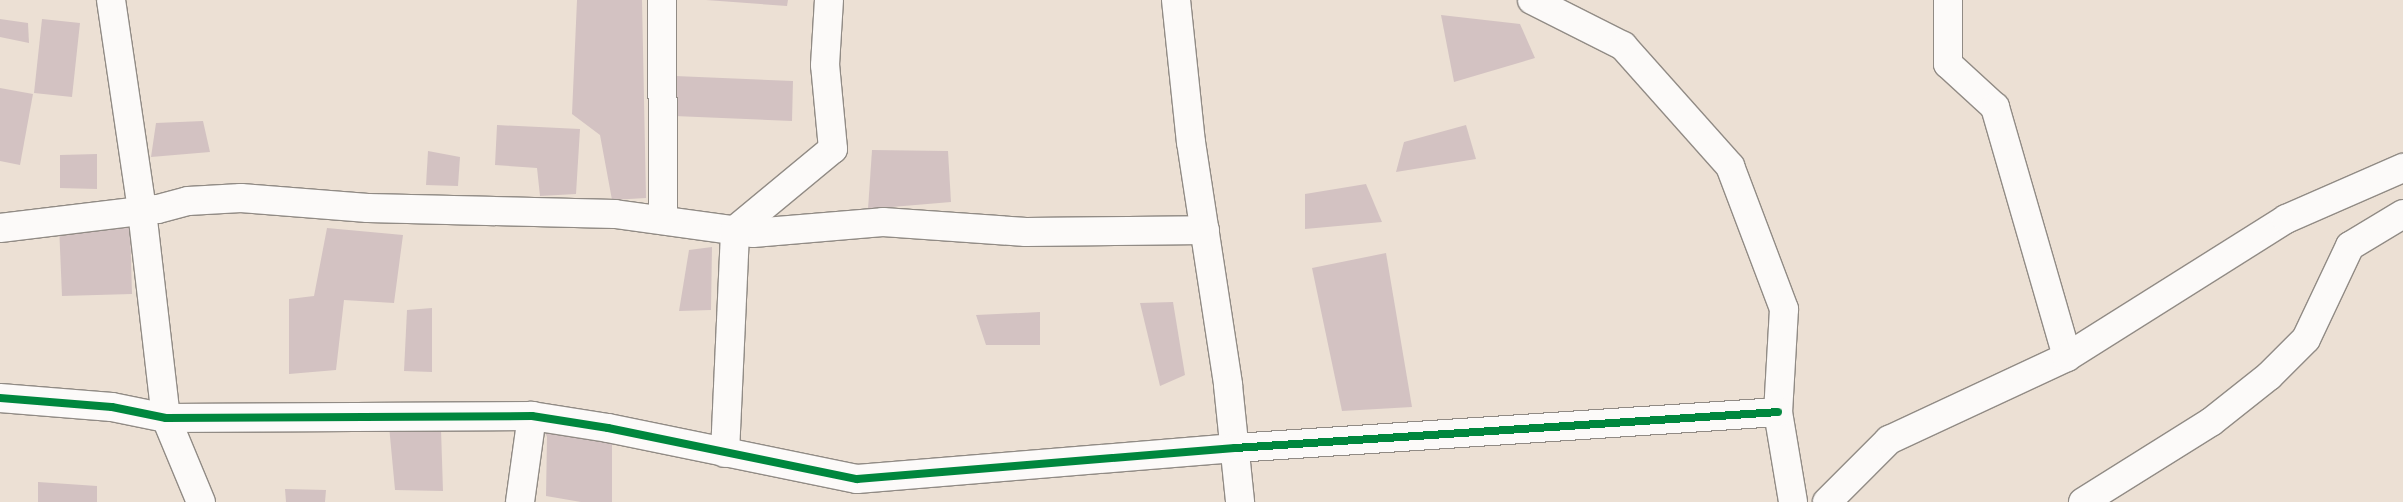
<!DOCTYPE html>
<html>
<head>
<meta charset="utf-8">
<style>
	body { margin:0 }
	#map { position:relative; width:2403px; height:502px; overflow:hidden; background:#ece0d4; font-family:Dekko,sans-serif }
	div>[style] { position:absolute }
	[style*='--x'] { left:calc(var(--x)*1px); top:calc(var(--y)*1px); width:calc(var(--w)*1px); rotate:calc(var(--a)*1deg) }
	.building>* { inset:0; background:#d3c2c2 }
	.roads { filter:drop-shadow(1px 0 #918b85) drop-shadow(-1px 0 #918b85) drop-shadow(0 1px #918b85) drop-shadow(0 -1px #918b85) }
	.street>* { height:28px; margin:-14px; padding:0 14px; transform-origin:14px; border-radius:14px; background:#fcfaf9 }
	.cycleway>* { height:8px; margin:-4px; padding:0 4px; transform-origin:4px; border-radius:4px; background:#00873e }
	span { translate:-50% -50%; white-space:nowrap; text-align:center; line-height:1.15; -webkit-text-stroke:5px #fbf7ec; paint-order:stroke }
</style>
</head>
<body>
<div id="map">
	<div class="building">
		<div style="clip-path:polygon(577px 0,642px 0,646px 198px,612px 200px,600px 135px,572px 114px)"></div>
		<div style="clip-path:polygon(706px 0,788px 0,787px 6px)"></div>
		<div style="clip-path:polygon(1441px 15px,1520px 24px,1535px 58px,1454px 82px)"></div>
		<div style="clip-path:polygon(0 19px,28px 23px,29px 43px,0 37px)"></div>
		<div style="clip-path:polygon(42px 19px,80px 23px,72px 97px,34px 93px)"></div>
		<div style="clip-path:polygon(675px 76px,793px 81px,792px 121px,674px 116px)"></div>
		<div style="clip-path:polygon(0 88px,33px 94px,20px 165px,0 161px)"></div>
		<div style="clip-path:polygon(203px 121px,210px 152px,151px 157px,156px 123px)"></div>
		<div style="clip-path:polygon(497px 125px,580px 129px,576px 194px,540px 196px,537px 168px,495px 165px)"></div>
		<div style="clip-path:polygon(1466px 125px,1476px 159px,1396px 172px,1404px 142px)"></div>
		<div style="clip-path:polygon(872px 150px,948px 151px,951px 202px,868px 209px)"></div>
		<div style="clip-path:polygon(428px 151px,460px 157px,458px 186px,426px 185px)"></div>
		<div style="clip-path:polygon(97px 154px,97px 189px,60px 188px,60px 155px)"></div>
		<div style="clip-path:polygon(1366px 184px,1382px 222px,1305px 229px,1305px 194px)"></div>
		<div style="clip-path:polygon(130px 223px,132px 294px,62px 296px,59px 225px)"></div>
		<div style="clip-path:polygon(327px 228px,403px 235px,394px 303px,344px 300px,336px 370px,289px 374px,289px 299px,314px 296px)"></div>
		<div style="clip-path:polygon(712px 247px,711px 310px,679px 311px,689px 250px)"></div>
		<div style="clip-path:polygon(1386px 253px,1412px 407px,1342px 411px,1312px 268px)"></div>
		<div style="clip-path:polygon(1173px 302px,1185px 375px,1160px 386px,1140px 303px)"></div>
		<div style="clip-path:polygon(432px 308px,432px 372px,404px 371px,407px 310px)"></div>
		<div style="clip-path:polygon(1040px 312px,1040px 345px,986px 345px,976px 315px)"></div>
		<div style="clip-path:polygon(539px 417px,612px 437px,612px 502px,581px 502px,546px 496px,547px 437px)"></div>
		<div style="clip-path:polygon(389px 426px,441px 429px,443px 491px,395px 490px)"></div>
		<div style="clip-path:polygon(38px 482px,97px 486px,97px 502px,38px 502px)"></div>
		<div style="clip-path:polygon(285px 489px,326px 490px,325px 502px,286px 502px)"></div>
	</div>
	<div class="roads">
		<div class="street">
			<div style="--x:111;--y:0;--w:213;--a:81.6"></div>
			<div style="--x:142;--y:211;--w:208;--a:83.4"></div>
			<div style="--x:166;--y:418;--w:91;--a:67.4"></div>
			<div style="--x:662;--y:0;--w:220;--a:89.7"></div>
			<div style="--x:1176;--y:0;--w:143;--a:84"></div>
			<div style="--x:1191;--y:142;--w:246;--a:81.3"></div>
			<div style="--x:1228;--y:385;--w:118;--a:84.1"></div>
			<div style="--x:1532;--y:0;--w:102;--a:26.8"></div>
			<div style="--x:1623;--y:46;--w:161;--a:48.3"></div>
			<div style="--x:1730;--y:166;--w:153;--a:69.3"></div>
			<div style="--x:1784;--y:309;--w:103;--a:93.3"></div>
			<div style="--x:1778;--y:412;--w:91;--a:80.5"></div>
			<div style="--x:1948;--y:0;--w:64;--a:90"></div>
			<div style="--x:1948;--y:64;--w:64;--a:42.5"></div>
			<div style="--x:1995;--y:107;--w:260;--a:73.9"></div>
			<div style="--x:0;--y:228;--w:159;--a:-6.9"></div>
			<div style="--x:158;--y:209;--w:31;--a:-15"></div>
			<div style="--x:188;--y:201;--w:53;--a:-3.2"></div>
			<div style="--x:241;--y:198;--w:127;--a:4.5"></div>
			<div style="--x:368;--y:208;--w:247;--a:1.4"></div>
			<div style="--x:615;--y:214;--w:139;--a:7.8"></div>
			<div style="--x:753;--y:233;--w:130;--a:-4.8"></div>
			<div style="--x:883;--y:222;--w:143;--a:4"></div>
			<div style="--x:1026;--y:232;--w:179;--a:-0.6"></div>
			<div style="--x:0;--y:398;--w:112;--a:4.6"></div>
			<div style="--x:112;--y:407;--w:55;--a:11.5"></div>
			<div style="--x:166;--y:418;--w:366;--a:-0.3"></div>
			<div style="--x:532;--y:416;--w:77;--a:9"></div>
			<div style="--x:608;--y:428;--w:254;--a:11.6"></div>
			<div style="--x:857;--y:479;--w:379;--a:-4.7"></div>
			<div style="--x:1235;--y:448;--w:544;--a:-3.79"></div>
			<div style="--x:725;--y:453;--w:223;--a:-87.4"></div>
			<div style="--x:735;--y:230;--w:127;--a:-39.6"></div>
			<div style="--x:833;--y:149;--w:84;--a:-95.4"></div>
			<div style="--x:825;--y:65;--w:65;--a:-86.5"></div>
			<div style="--x:520;--y:502;--w:87;--a:-82.1"></div>
			<div style="--x:1827;--y:502;--w:88;--a:-45"></div>
			<div style="--x:1889;--y:440;--w:196;--a:-25"></div>
			<div style="--x:2067;--y:357;--w:259;--a:-32.2"></div>
			<div style="--x:2286;--y:219;--w:128;--a:-23.6"></div>
			<div style="--x:2083;--y:502;--w:151;--a:-32"></div>
			<div style="--x:2211;--y:422;--w:74;--a:-38.4"></div>
			<div style="--x:2269;--y:376;--w:52;--a:-45"></div>
			<div style="--x:2306;--y:339;--w:103;--a:-64.7"></div>
			<div style="--x:2350;--y:246;--w:62;--a:-31.1"></div>
		</div>
	</div>
	<div class="cycleway">
		<div style="--x:0;--y:398;--w:112;--a:4.6"></div>
		<div style="--x:112;--y:407;--w:55;--a:11.5"></div>
		<div style="--x:166;--y:418;--w:366;--a:-0.3"></div>
		<div style="--x:532;--y:416;--w:77;--a:9"></div>
		<div style="--x:608;--y:428;--w:254;--a:11.6"></div>
		<div style="--x:857;--y:479;--w:379;--a:-4.7"></div>
		<div style="--x:1235;--y:448;--w:544;--a:-3.79"></div>
	</div>
</div>
</body>
</html>
